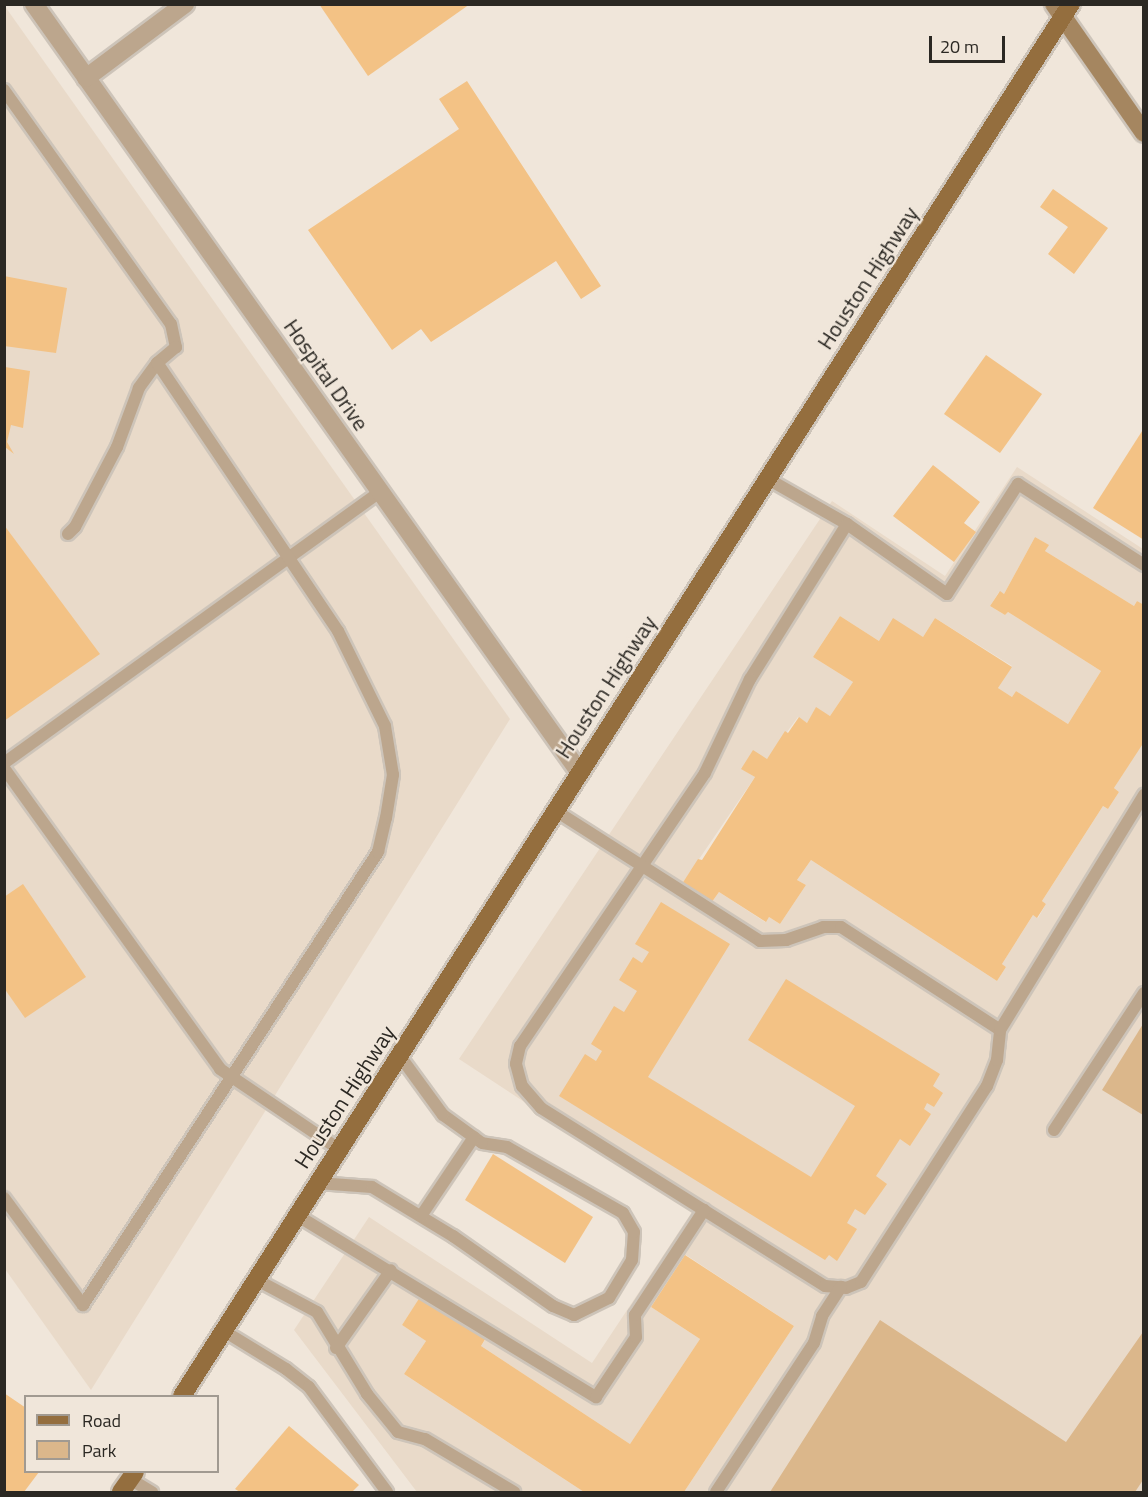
<!DOCTYPE html>
<html>
<head>
<meta charset="utf-8">
<style>
	body { margin:0 }
	#map { position:relative; width:1148px; height:1497px; overflow:hidden; background:#f0e6da; font-family:"Titillium Web",sans-serif }
	div>[style] { position:absolute }
	[style*='--x'] { left:calc(var(--x)*1px); top:calc(var(--y)*1px); width:calc(var(--w)*1px); rotate:calc(var(--a)*1deg) }
	.built>* { inset:0; background:#e9dac9 }
	.green>* { inset:0; background:#dbb78b }
	.building>* { inset:0; background:#f3c285 }
	.roads { filter:drop-shadow(2px 0 #cdc4b9) drop-shadow(-2px 0 #cdc4b9) drop-shadow(0 2px #cdc4b9) drop-shadow(0 -2px #cdc4b9) }
	.service>* { height:12px; margin:-6px; padding:0 6px; transform-origin:6px; border-radius:6px; background:#bca68d }
	.minor>* { height:18px; margin:-9px; padding:0 9px; transform-origin:9px; border-radius:9px; background:#bca68d }
	.secondary>* { height:18px; margin:-9px; padding:0 9px; transform-origin:9px; border-radius:9px; background:#a58660 }
	.primary>* { height:18px; margin:-9px; padding:0 9px; transform-origin:9px; border-radius:9px; background:#946e3e }
	span { translate:-50% -50%; white-space:nowrap; text-align:center; line-height:1.15; -webkit-text-stroke:4.5px #f0e6da; paint-order:stroke }
	.street-label { font-size:22px; color:#2b2823 }
	.frame { position:absolute; inset:0; border:6px solid #2b2823; pointer-events:none }
	.legend { position:absolute; left:24px; top:1395px; width:195px; height:78px; box-sizing:border-box; background:#f0e6da; border:2px solid #a19a91; margin:0; padding:8px 10px; list-style:none; font-size:18px; color:#2b2823 }
	.legend li { display:flex; align-items:center; gap:12px; height:30px }
	.legend b { width:30px; border:2px solid #a19a91 }
	.scale { position:absolute; left:929px; top:36px; width:76px; height:27px; box-sizing:border-box; border:3px solid #2b2823; border-top:0; padding-left:8px; font-size:18px; line-height:21px; white-space:nowrap; color:#2b2823; -webkit-text-stroke:4px #f0e6da; paint-order:stroke }
</style>
</head>
<body>
<div id="map">
	<div class="built">
		<div style="clip-path:polygon(4px 5px,510px 719px,91px 1390px,5px 1269px)"></div>
		<div style="clip-path:polygon(1017px 467px,1143px 549px,1143px 605px,1137px 601px,1134px 606px,1045px 551px,1048px 545px,1035px 537px,1004px 594px,999px 592px,990px 606px,1005px 615px,1008px 612px,1101px 671px,1068px 724px,1016px 691px,1012px 697px,998px 688px,1012px 666px,935px 618px,923px 637px,879px 641px,840px 616px,813px 657px,853px 682px,830px 716px,816px 708px,807px 723px,798px 717px,767px 759px,741px 768px,755px 777px,680px 887px,709px 906px,719px 892px,765px 922px,769px 917px,780px 924px,806px 885px,797px 880px,811px 860px,997px 981px,1006px 967px,1002px 964px,1033px 915px,1038px 918px,1046px 904px,1042px 901px,1103px 806px,1108px 809px,1119px 792px,1114px 788px,1143px 742px,1144px 1491px,684px 1492px,794px 1326px,686px 1255px,651px 1307px,700px 1339px,630px 1444px,481px 1346px,487px 1337px,422px 1295px,402px 1325px,426px 1341px,404px 1374px,584px 1492px,417px 1492px,294px 1330px,369px 1217px,592px 1363px,692px 1212px,459px 1059px,832px 501px,945px 576px)"></div>
	</div>
	<div class="green">
		<div style="clip-path:polygon(1143px 1024px,1143px 1115px,1102px 1090px)"></div>
		<div style="clip-path:polygon(880px 1320px,1066px 1442px,1143px 1332px,1143px 1480px,1135px 1492px,770px 1492px)"></div>
	</div>
	<div class="building">
		<div style="clip-path:polygon(319px 4px,470px 4px,368px 76px)"></div>
		<div style="clip-path:polygon(467px 81px,601px 286px,581px 299px,556px 261px,431px 342px,421px 329px,392px 350px,308px 230px,459px 129px,439px 99px)"></div>
		<div style="clip-path:polygon(1053px 189px,1108px 228px,1074px 274px,1048px 254px,1068px 227px,1040px 207px)"></div>
		<div style="clip-path:polygon(4px 276px,67px 288px,56px 353px,4px 346px)"></div>
		<div style="clip-path:polygon(986px 355px,1042px 394px,1000px 453px,944px 414px)"></div>
		<div style="clip-path:polygon(5px 367px,30px 371px,23px 428px,11px 425px,7px 442px,14px 454px,5px 447px)"></div>
		<div style="clip-path:polygon(1144px 428px,1144px 540px,1093px 508px)"></div>
		<div style="clip-path:polygon(933px 465px,980px 502px,964px 523px,976px 532px,954px 562px,893px 516px)"></div>
		<div style="clip-path:polygon(4px 525px,100px 654px,4px 721px)"></div>
		<div style="clip-path:polygon(1035px 537px,1049px 545px,1045px 551px,1134px 606px,1137px 601px,1144px 605px,1144px 742px,1114px 788px,1119px 792px,1108px 809px,1103px 806px,1042px 901px,1046px 904px,1037px 918px,1033px 915px,1002px 964px,1006px 967px,997px 981px,811px 860px,797px 880px,806px 885px,780px 924px,769px 917px,766px 922px,719px 892px,709px 906px,680px 887px,698px 859px,702px 860px,755px 777px,741px 769px,753px 750px,767px 759px,785px 731px,788px 733px,799px 717px,807px 723px,816px 707px,830px 716px,853px 682px,813px 657px,840px 616px,879px 641px,893px 618px,923px 637px,935px 618px,1012px 667px,998px 688px,1012px 697px,1016px 691px,1068px 724px,1101px 671px,1008px 612px,1005px 615px,990px 606px,1000px 591px,1004px 594px)"></div>
		<div style="clip-path:polygon(23px 884px,86px 977px,25px 1018px,4px 988px,4px 897px)"></div>
		<div style="clip-path:polygon(661px 902px,730px 944px,648px 1077px,811px 1177px,855px 1106px,748px 1040px,786px 979px,940px 1074px,933px 1086px,943px 1093px,934px 1107px,927px 1103px,924px 1109px,931px 1114px,910px 1146px,900px 1139px,876px 1176px,887px 1184px,865px 1215px,855px 1209px,847px 1223px,857px 1229px,837px 1261px,829px 1255px,825px 1260px,559px 1096px,585px 1054px,596px 1061px,602px 1051px,591px 1044px,614px 1006px,624px 1012px,637px 991px,619px 980px,633px 957px,642px 963px,649px 952px,635px 944px)"></div>
		<div style="clip-path:polygon(493px 1154px,593px 1217px,565px 1263px,465px 1200px)"></div>
		<div style="clip-path:polygon(685px 1255px,794px 1326px,684px 1492px,584px 1492px,404px 1374px,426px 1341px,402px 1325px,422px 1294px,487px 1336px,481px 1346px,630px 1444px,700px 1339px,651px 1307px)"></div>
		<div style="clip-path:polygon(4px 1393px,26px 1408px,26px 1472px,39px 1472px,24px 1492px,4px 1492px)"></div>
		<div style="clip-path:polygon(289px 1426px,359px 1485px,352px 1492px,240px 1492px,235px 1489px)"></div>
	</div>
	<div class="roads">
		<div class="service">
			<div style="--x:4;--y:90;--w:287;--a:54.5"></div>
			<div style="--x:171;--y:324;--w:24;--a:78"></div>
			<div style="--x:176;--y:347;--w:25;--a:140"></div>
			<div style="--x:157;--y:363;--w:31;--a:126"></div>
			<div style="--x:139;--y:388;--w:63;--a:110.4"></div>
			<div style="--x:117;--y:447;--w:90;--a:117.7"></div>
			<div style="--x:75;--y:527;--w:10;--a:135"></div>
			<div style="--x:768;--y:479;--w:91;--a:29.7"></div>
			<div style="--x:847;--y:524;--w:122;--a:35"></div>
			<div style="--x:947;--y:594;--w:131;--a:-57.2"></div>
			<div style="--x:1018;--y:484;--w:150;--a:32.7"></div>
			<div style="--x:847;--y:524;--w:183;--a:122"></div>
			<div style="--x:750;--y:679;--w:104;--a:115.6"></div>
			<div style="--x:705;--y:773;--w:330;--a:124.1"></div>
			<div style="--x:520;--y:1046;--w:18;--a:103"></div>
			<div style="--x:516;--y:1064;--w:23;--a:75"></div>
			<div style="--x:522;--y:1086;--w:29;--a:49"></div>
			<div style="--x:541;--y:1108;--w:335;--a:32.1"></div>
			<div style="--x:825;--y:1286;--w:21;--a:5"></div>
			<div style="--x:846;--y:1288;--w:16;--a:-22"></div>
			<div style="--x:861;--y:1282;--w:233;--a:-57.3"></div>
			<div style="--x:987;--y:1086;--w:28;--a:-69"></div>
			<div style="--x:997;--y:1060;--w:30;--a:-84"></div>
			<div style="--x:4;--y:763;--w:463;--a:-35.8"></div>
			<div style="--x:4;--y:768;--w:370;--a:54.3"></div>
			<div style="--x:220;--y:1069;--w:145;--a:34"></div>
			<div style="--x:556;--y:811;--w:242;--a:32.5"></div>
			<div style="--x:760;--y:941;--w:26;--a:-2"></div>
			<div style="--x:786;--y:940;--w:39;--a:-19"></div>
			<div style="--x:823;--y:927;--w:18;--a:0"></div>
			<div style="--x:841;--y:927;--w:189;--a:32.9"></div>
			<div style="--x:1000;--y:1030;--w:276;--a:-58.5"></div>
			<div style="--x:1054;--y:1130;--w:164;--a:-56.7"></div>
			<div style="--x:318;--y:1183;--w:54;--a:4.2"></div>
			<div style="--x:372;--y:1187;--w:95;--a:31.2"></div>
			<div style="--x:453;--y:1236;--w:122;--a:35"></div>
			<div style="--x:553;--y:1306;--w:23;--a:23"></div>
			<div style="--x:574;--y:1315;--w:39;--a:-26"></div>
			<div style="--x:609;--y:1298;--w:44;--a:-58.8"></div>
			<div style="--x:632;--y:1260;--w:28;--a:-86"></div>
			<div style="--x:634;--y:1232;--w:22;--a:-120"></div>
			<div style="--x:623;--y:1213;--w:133;--a:-150.4"></div>
			<div style="--x:507;--y:1147;--w:25;--a:-171"></div>
			<div style="--x:482;--y:1143;--w:48;--a:-144.3"></div>
			<div style="--x:443;--y:1115;--w:73;--a:-126.1"></div>
			<div style="--x:4;--y:1198;--w:133;--a:53.6"></div>
			<div style="--x:83;--y:1305;--w:541;--a:-56.93"></div>
			<div style="--x:378;--y:852;--w:35;--a:-77"></div>
			<div style="--x:386;--y:818;--w:44;--a:-80.8"></div>
			<div style="--x:393;--y:775;--w:50;--a:-99.3"></div>
			<div style="--x:385;--y:726;--w:106;--a:-116.3"></div>
			<div style="--x:338;--y:631;--w:323;--a:-124"></div>
			<div style="--x:298;--y:1216;--w:349;--a:31.3"></div>
			<div style="--x:596;--y:1397;--w:72;--a:-56.3"></div>
			<div style="--x:636;--y:1337;--w:22;--a:-93"></div>
			<div style="--x:635;--y:1315;--w:126;--a:-56.7"></div>
			<div style="--x:421;--y:1216;--w:95;--a:-56.1"></div>
			<div style="--x:257;--y:1280;--w:68;--a:28.1"></div>
			<div style="--x:317;--y:1312;--w:96;--a:58.6"></div>
			<div style="--x:367;--y:1394;--w:49;--a:50.8"></div>
			<div style="--x:398;--y:1432;--w:28;--a:15"></div>
			<div style="--x:425;--y:1439;--w:104;--a:30.8"></div>
			<div style="--x:224;--y:1331;--w:73;--a:31.5"></div>
			<div style="--x:286;--y:1369;--w:29;--a:38"></div>
			<div style="--x:309;--y:1387;--w:131;--a:53.4"></div>
			<div style="--x:336;--y:1348;--w:95;--a:-54.8"></div>
			<div style="--x:130;--y:1479;--w:26;--a:31"></div>
			<div style="--x:716;--y:1492;--w:178;--a:-56.7"></div>
			<div style="--x:814;--y:1343;--w:28;--a:-73"></div>
			<div style="--x:822;--y:1316;--w:35;--a:-57"></div>
		</div>
		<div class="minor">
			<div style="--x:34;--y:4;--w:943;--a:54.62"></div>
			<div style="--x:86;--y:78;--w:124;--a:-36.8"></div>
		</div>
		<div class="secondary">
			<div style="--x:1054;--y:4;--w:157;--a:55.1"></div>
		</div>
		<div class="primary">
			<div style="--x:182;--y:1396;--w:1652;--a:-57.44"></div>
			<div style="--x:121;--y:1492;--w:24;--a:-55"></div>
		</div>
	</div>
	<div class="street-label">
		<span style="left:868px;top:278px;rotate:-57deg">Houston Highway</span>
		<span style="left:326px;top:375px;rotate:55deg">Hospital Drive</span>
		<span style="left:606px;top:687px;rotate:-57deg">Houston Highway</span>
		<span style="left:345px;top:1097px;rotate:-57deg">Houston Highway</span>
	</div>
	<div class="frame"></div>
	<ul class="legend">
	<li><b style="height:8px;background:#946e3e"></b>Road</li>
	<li><b style="height:16px;background:#dbb78b"></b>Park</li>
	</ul>
	<div class="scale">20 m</div>
</div>
</body>
</html>
